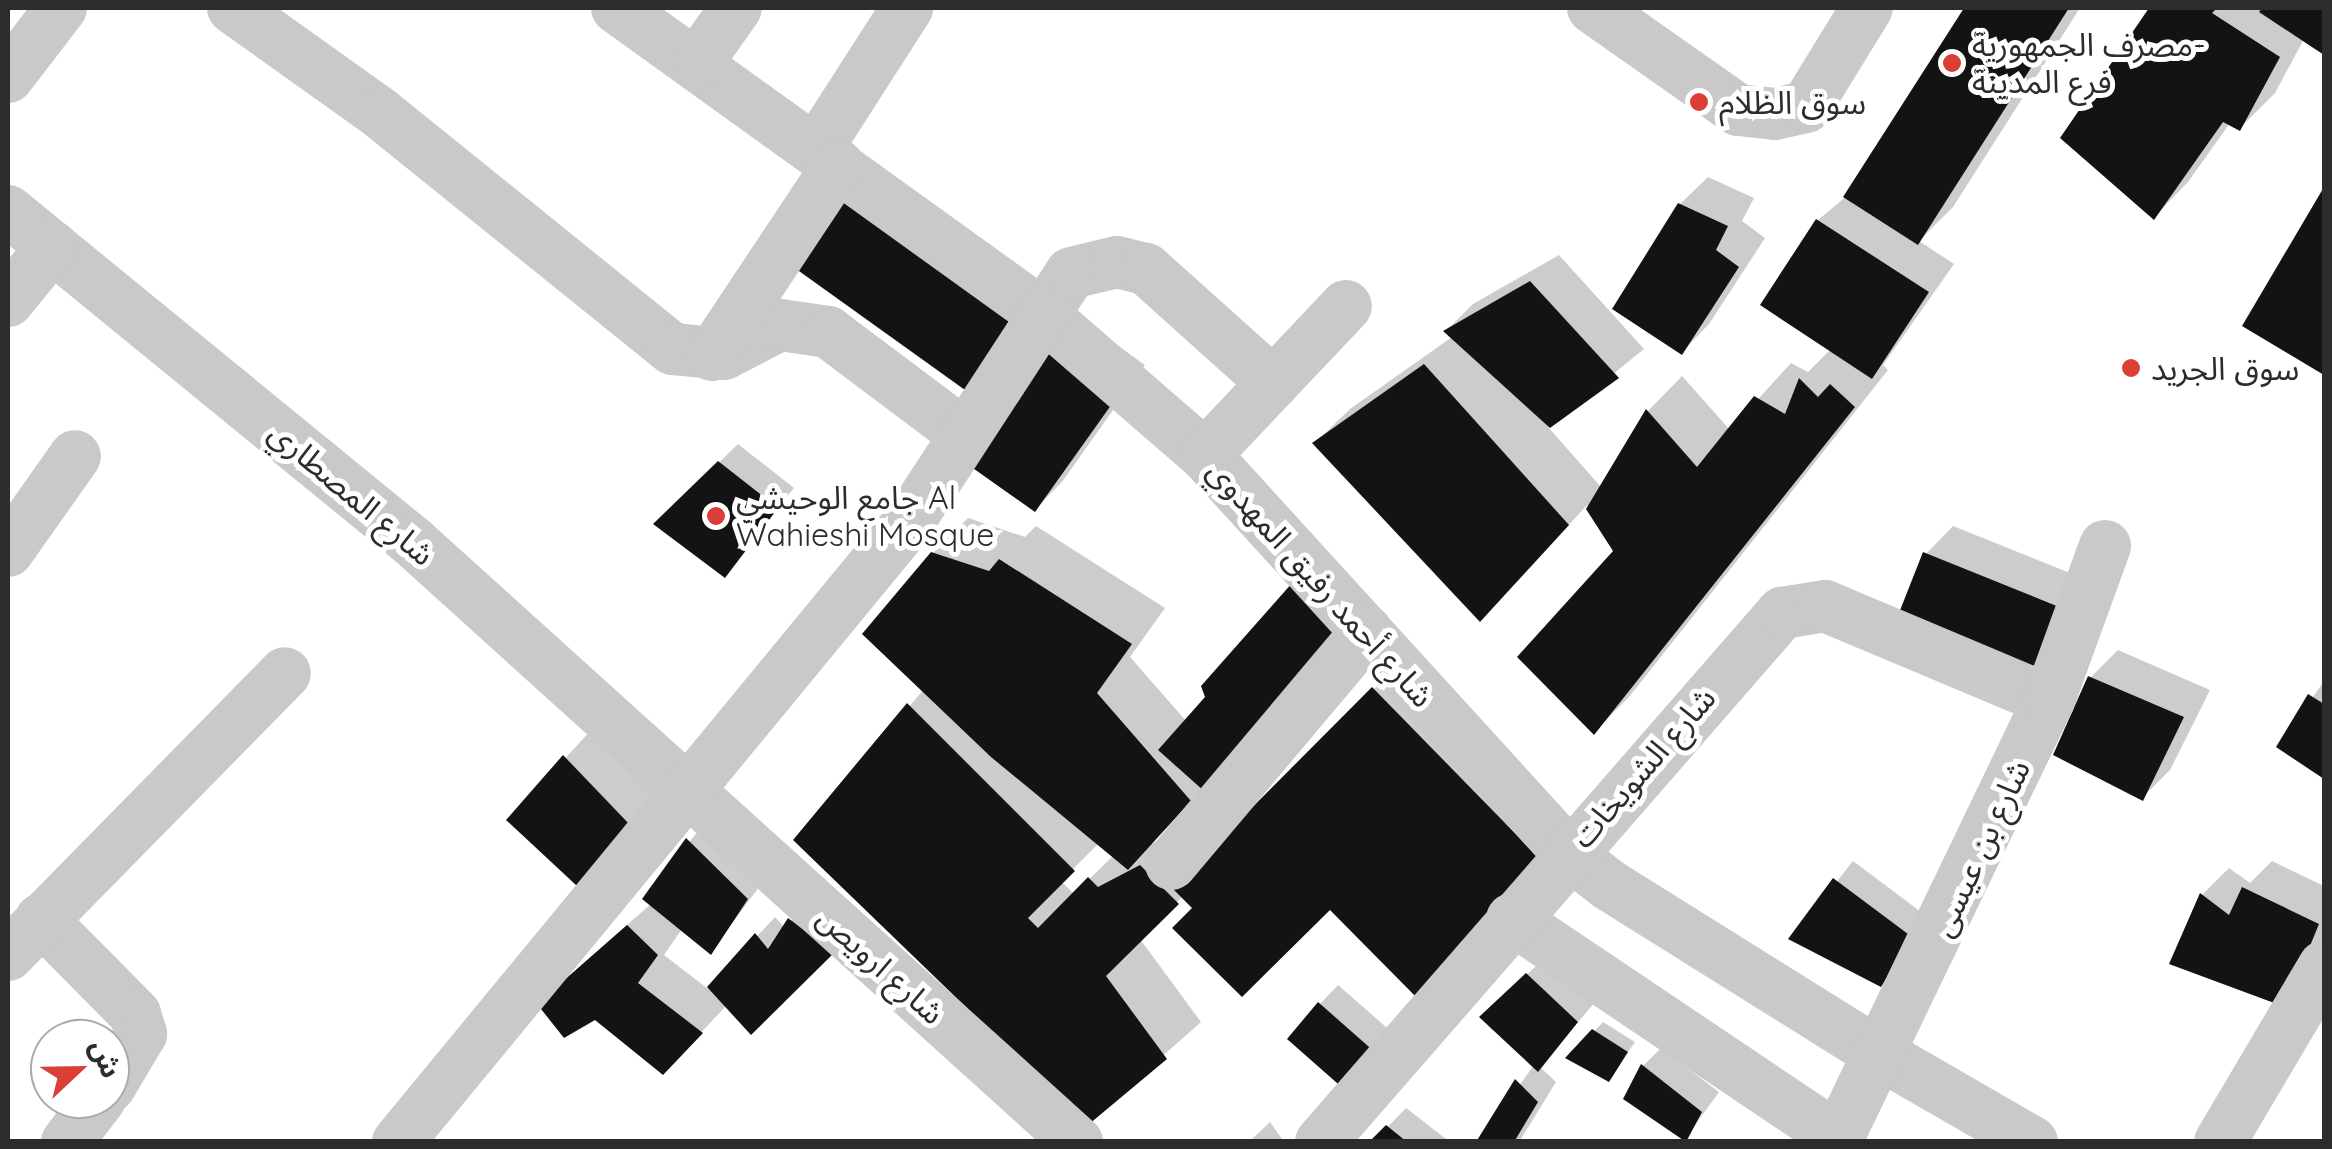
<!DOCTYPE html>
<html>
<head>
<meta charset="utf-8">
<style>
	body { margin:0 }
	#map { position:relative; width:2332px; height:1149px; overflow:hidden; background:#fff; font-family:Quicksand,"Noto Sans Arabic",sans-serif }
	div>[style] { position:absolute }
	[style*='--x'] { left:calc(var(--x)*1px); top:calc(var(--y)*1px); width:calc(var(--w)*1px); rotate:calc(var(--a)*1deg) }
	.shadow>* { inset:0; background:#0003 }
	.building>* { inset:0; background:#131313 }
	.minor>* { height:52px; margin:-26px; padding:0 26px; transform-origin:26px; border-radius:26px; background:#c9c9c9 }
	.dots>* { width:28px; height:28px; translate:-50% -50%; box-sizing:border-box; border:5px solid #fff; border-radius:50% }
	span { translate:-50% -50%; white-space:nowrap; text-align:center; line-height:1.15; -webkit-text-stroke:10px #fff; paint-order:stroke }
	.poi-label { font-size:32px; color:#2c2c2c }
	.left { translate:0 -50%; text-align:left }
	.street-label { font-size:32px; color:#2c2c2c }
	.frame { position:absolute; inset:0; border:10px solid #2c2c2c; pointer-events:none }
	.north { position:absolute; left:30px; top:1019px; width:100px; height:100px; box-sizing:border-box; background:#fff; border:2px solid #ababab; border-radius:50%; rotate:68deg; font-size:28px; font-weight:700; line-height:40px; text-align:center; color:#2c2c2c }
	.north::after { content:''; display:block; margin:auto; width:35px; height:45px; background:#da3e36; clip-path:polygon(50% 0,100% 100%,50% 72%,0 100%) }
</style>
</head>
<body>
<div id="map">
	<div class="shadow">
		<div style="clip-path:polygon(1967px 8px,2080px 8px,1953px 207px,1919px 241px,1954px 264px,1883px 365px,1888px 370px,1629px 697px,1594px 732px,1616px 552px,1587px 505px,1515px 584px,1315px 443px,1350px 409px,1452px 337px,1446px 331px,1473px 304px,1559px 255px,1644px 349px,1548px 427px,1601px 487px,1648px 411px,1682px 376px,1730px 430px,1791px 363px,1808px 372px,1831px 349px,1818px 220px,1848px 195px)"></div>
		<div style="clip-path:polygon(2152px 8px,2324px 8px,2324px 52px,2304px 39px,2275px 93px,2240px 128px,2230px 123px,2188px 182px,2154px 217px,2064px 137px)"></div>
		<div style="clip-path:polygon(1708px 177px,1754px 198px,1742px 221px,1765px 238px,1709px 324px,1682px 352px,1680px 204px)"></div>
		<div style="clip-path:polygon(2324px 191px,2324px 372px,2246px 325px)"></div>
		<div style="clip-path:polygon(1074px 314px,1145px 365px,1062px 482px,1035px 509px)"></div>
		<div style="clip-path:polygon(738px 444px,794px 488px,725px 575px,656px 524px)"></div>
		<div style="clip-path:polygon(evenodd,968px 518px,1025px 537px,1036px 526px,1165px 608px,1130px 657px,1187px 722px,1294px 584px,1203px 787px,1151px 844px,1176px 831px,1204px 859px,1409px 654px,1580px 829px,1330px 906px,1196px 908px,1183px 896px,1140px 939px,1201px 1022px,1088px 1122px,797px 840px,924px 689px,932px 554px,968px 518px,1099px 843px,1114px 855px,1074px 894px,1061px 881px,1099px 843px)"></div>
		<div style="clip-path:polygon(1953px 526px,2095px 583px,2070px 646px,1926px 554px)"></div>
		<div style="clip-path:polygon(2118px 650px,2210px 690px,2170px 770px,2142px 798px,2090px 678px)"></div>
		<div style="clip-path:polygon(2324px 681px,2324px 776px,2279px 746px)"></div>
		<div style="clip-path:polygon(592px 729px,658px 798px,577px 882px,509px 820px)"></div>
		<div style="clip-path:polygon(706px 821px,765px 879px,711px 952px,682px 929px,664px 955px,708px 989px,775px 917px,785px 928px,809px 901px,851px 933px,727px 1005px,690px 1044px,568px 977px,652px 903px,645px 898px)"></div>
		<div style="clip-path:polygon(1853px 861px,1929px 918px,1880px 984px,1792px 938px)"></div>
		<div style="clip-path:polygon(2272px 861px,2324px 886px,2324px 946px,2285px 1004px,2202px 895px,2229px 868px,2250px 883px)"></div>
		<div style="clip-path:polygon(1547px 956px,1595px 1002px,1540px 1067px,1556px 1082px,1519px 1142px,1479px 1142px,1534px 1065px,1501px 998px)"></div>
		<div style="clip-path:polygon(1338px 985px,1402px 1041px,1354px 1094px,1320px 1004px)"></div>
		<div style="clip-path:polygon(1603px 1022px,1635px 1042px,1609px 1079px,1569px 1058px)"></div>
		<div style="clip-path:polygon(1661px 1048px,1719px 1092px,1685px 1139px,1643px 1066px)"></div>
		<div style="clip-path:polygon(1406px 1108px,1450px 1142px,1373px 1142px)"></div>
		<div style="clip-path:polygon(1270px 1122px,1284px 1142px,1249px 1142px)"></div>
	</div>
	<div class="building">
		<div style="clip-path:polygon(1964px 8px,2069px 8px,1918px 245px,1843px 197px)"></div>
		<div style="clip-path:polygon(2149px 8px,2217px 8px,2212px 13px,2280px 57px,2240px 131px,2223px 122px,2154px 220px,2060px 138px)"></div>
		<div style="clip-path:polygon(2262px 8px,2324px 8px,2324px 55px,2259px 12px)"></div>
		<div style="clip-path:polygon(2324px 187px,2324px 375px,2242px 326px)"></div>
		<div style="clip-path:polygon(836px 189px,1016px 318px,965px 390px,785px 261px)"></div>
		<div style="clip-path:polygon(1678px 203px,1728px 226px,1716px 250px,1739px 267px,1682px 355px,1612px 309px)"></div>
		<div style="clip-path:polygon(1816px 219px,1929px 292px,1872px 379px,1760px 305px)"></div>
		<div style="clip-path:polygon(1530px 281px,1619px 378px,1550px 428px,1443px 331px)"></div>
		<div style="clip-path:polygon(1044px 340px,1119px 394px,1035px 512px,960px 459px)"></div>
		<div style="clip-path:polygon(1424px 364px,1569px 525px,1480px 622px,1312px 443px)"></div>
		<div style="clip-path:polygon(1799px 378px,1818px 397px,1830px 384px,1855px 407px,1594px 735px,1517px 657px,1613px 551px,1586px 509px,1646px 409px,1697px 467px,1754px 396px,1785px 414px)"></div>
		<div style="clip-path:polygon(718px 461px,778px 508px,725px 578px,653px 524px)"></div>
		<div style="clip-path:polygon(931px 552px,989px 571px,999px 559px,1132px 644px,1097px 693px,1191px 801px,1128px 870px,991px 757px,862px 634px)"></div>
		<div style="clip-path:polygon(1923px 552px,2069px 611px,2043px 676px,1897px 618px)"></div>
		<div style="clip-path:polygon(1293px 582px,1355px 638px,1213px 799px,1158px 750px,1205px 697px,1201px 686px)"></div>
		<div style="clip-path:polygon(2088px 676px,2184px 717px,2143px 801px,2053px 755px)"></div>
		<div style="clip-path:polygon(1372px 687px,1546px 865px,1425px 1006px,1330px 910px,1242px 997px,1172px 928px,1192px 908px,1172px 888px)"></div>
		<div style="clip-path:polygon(2308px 694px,2324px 704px,2324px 779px,2276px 747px)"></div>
		<div style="clip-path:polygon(907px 703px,1075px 871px,1028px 918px,1038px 928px,1088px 877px,1098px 887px,1140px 865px,1179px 904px,1106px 976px,1167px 1059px,1088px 1125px,793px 840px)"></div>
		<div style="clip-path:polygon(563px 755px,632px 827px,577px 886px,506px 820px)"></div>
		<div style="clip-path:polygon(686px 838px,748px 899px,711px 955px,642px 899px)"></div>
		<div style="clip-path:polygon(1833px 878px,1912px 937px,1881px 987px,1788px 939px)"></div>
		<div style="clip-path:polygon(2242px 887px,2319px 924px,2285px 1007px,2169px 964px,2200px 893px,2229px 915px)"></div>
		<div style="clip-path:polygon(788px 918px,834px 953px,751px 1035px,707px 987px,755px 933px,768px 949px)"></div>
		<div style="clip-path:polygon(627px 925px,658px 955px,638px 983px,703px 1033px,663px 1075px,595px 1020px,564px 1038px,537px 1004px)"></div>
		<div style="clip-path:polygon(1526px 973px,1578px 1022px,1538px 1072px,1479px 1017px)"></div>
		<div style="clip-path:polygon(1318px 1002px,1385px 1061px,1354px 1098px,1287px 1039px)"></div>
		<div style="clip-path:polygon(1592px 1029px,1628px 1052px,1609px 1082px,1565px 1058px)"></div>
		<div style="clip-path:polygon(1641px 1064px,1702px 1112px,1686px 1142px,1623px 1099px)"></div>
		<div style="clip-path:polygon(1515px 1079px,1538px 1102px,1514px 1142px,1476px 1142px)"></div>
		<div style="clip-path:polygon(1386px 1125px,1407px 1142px,1369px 1142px)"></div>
	</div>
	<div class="minor">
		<div style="--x:233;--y:8;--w:181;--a:35.5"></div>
		<div style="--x:380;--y:113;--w:376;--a:38.9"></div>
		<div style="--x:673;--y:349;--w:51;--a:5.6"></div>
		<div style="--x:724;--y:354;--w:63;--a:-27.4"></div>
		<div style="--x:780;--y:325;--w:49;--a:8.3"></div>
		<div style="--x:828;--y:332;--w:170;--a:36.9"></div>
		<div style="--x:617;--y:8;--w:522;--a:35.73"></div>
		<div style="--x:1041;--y:313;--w:217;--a:40.9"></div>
		<div style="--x:1205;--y:455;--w:540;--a:47.63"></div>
		<div style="--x:1569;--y:854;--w:51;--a:37.8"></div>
		<div style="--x:1609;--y:885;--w:323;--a:32"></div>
		<div style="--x:1883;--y:1056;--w:172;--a:30"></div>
		<div style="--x:1593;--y:8;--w:177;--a:35.1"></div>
		<div style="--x:1738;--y:110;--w:37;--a:6"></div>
		<div style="--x:1775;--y:114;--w:32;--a:-13"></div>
		<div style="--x:1806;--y:107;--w:116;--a:-58.4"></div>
		<div style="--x:697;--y:63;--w:67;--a:-54.7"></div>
		<div style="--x:8;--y:77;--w:87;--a:-52.5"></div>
		<div style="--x:816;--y:150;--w:169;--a:-57.3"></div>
		<div style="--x:8;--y:211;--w:523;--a:39.26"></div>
		<div style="--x:413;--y:542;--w:895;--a:42.1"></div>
		<div style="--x:8;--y:301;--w:70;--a:-50.8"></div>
		<div style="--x:712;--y:355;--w:228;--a:-56.4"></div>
		<div style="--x:1205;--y:455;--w:205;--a:-46.6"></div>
		<div style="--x:8;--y:551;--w:116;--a:-54.8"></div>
		<div style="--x:1171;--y:864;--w:304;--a:-49.9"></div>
		<div style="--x:41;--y:919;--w:134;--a:45.3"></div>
		<div style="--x:135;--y:1014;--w:21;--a:73"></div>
		<div style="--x:141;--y:1034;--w:61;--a:120.8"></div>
		<div style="--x:1512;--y:919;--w:393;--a:33.9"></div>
		<div style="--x:8;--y:955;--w:395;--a:-45.5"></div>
		<div style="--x:67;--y:1142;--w:54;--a:-52.5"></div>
		<div style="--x:398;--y:1142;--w:802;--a:-50.51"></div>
		<div style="--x:908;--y:523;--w:298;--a:-56.9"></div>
		<div style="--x:1071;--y:273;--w:47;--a:-13.4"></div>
		<div style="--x:1117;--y:262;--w:30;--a:14"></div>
		<div style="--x:1146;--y:269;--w:171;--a:41.9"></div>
		<div style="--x:1321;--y:1142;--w:702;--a:-48.93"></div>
		<div style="--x:1782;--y:613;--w:44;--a:-9.2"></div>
		<div style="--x:1825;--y:606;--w:243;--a:22.8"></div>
		<div style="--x:1836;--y:1142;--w:491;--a:-64.3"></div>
		<div style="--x:2049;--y:700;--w:164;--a:-70"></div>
		<div style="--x:2220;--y:1142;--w:204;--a:-59.4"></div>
	</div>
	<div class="dots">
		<div style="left:1952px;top:63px;background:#da3e36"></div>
		<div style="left:1699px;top:102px;background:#da3e36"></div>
		<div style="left:2131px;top:368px;background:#da3e36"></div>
		<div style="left:716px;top:516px;background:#da3e36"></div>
	</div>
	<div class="poi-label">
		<span class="left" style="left:1972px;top:63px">مصرف الجمهورية-<br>فرع المدينة</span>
		<span class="left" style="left:1719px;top:102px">سوق الظلام</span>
		<span class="left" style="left:2151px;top:368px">سوق الجريد</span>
		<span class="left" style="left:736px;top:516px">جامع الوحيشي Al<br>Wahieshi Mosque</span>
	</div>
	<div class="street-label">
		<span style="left:352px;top:493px;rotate:40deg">شارع المصطاري</span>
		<span style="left:1321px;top:583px;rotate:48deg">شارع أحمد رفيق المهدوي</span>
		<span style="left:1643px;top:767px;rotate:-49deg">شارع الشويخات</span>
		<span style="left:1980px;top:848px;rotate:-65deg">شارع بن عيسى</span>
		<span style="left:881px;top:965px;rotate:42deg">شارع ارويص</span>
	</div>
	<div class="frame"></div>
	<div class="north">ش</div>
</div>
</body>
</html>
